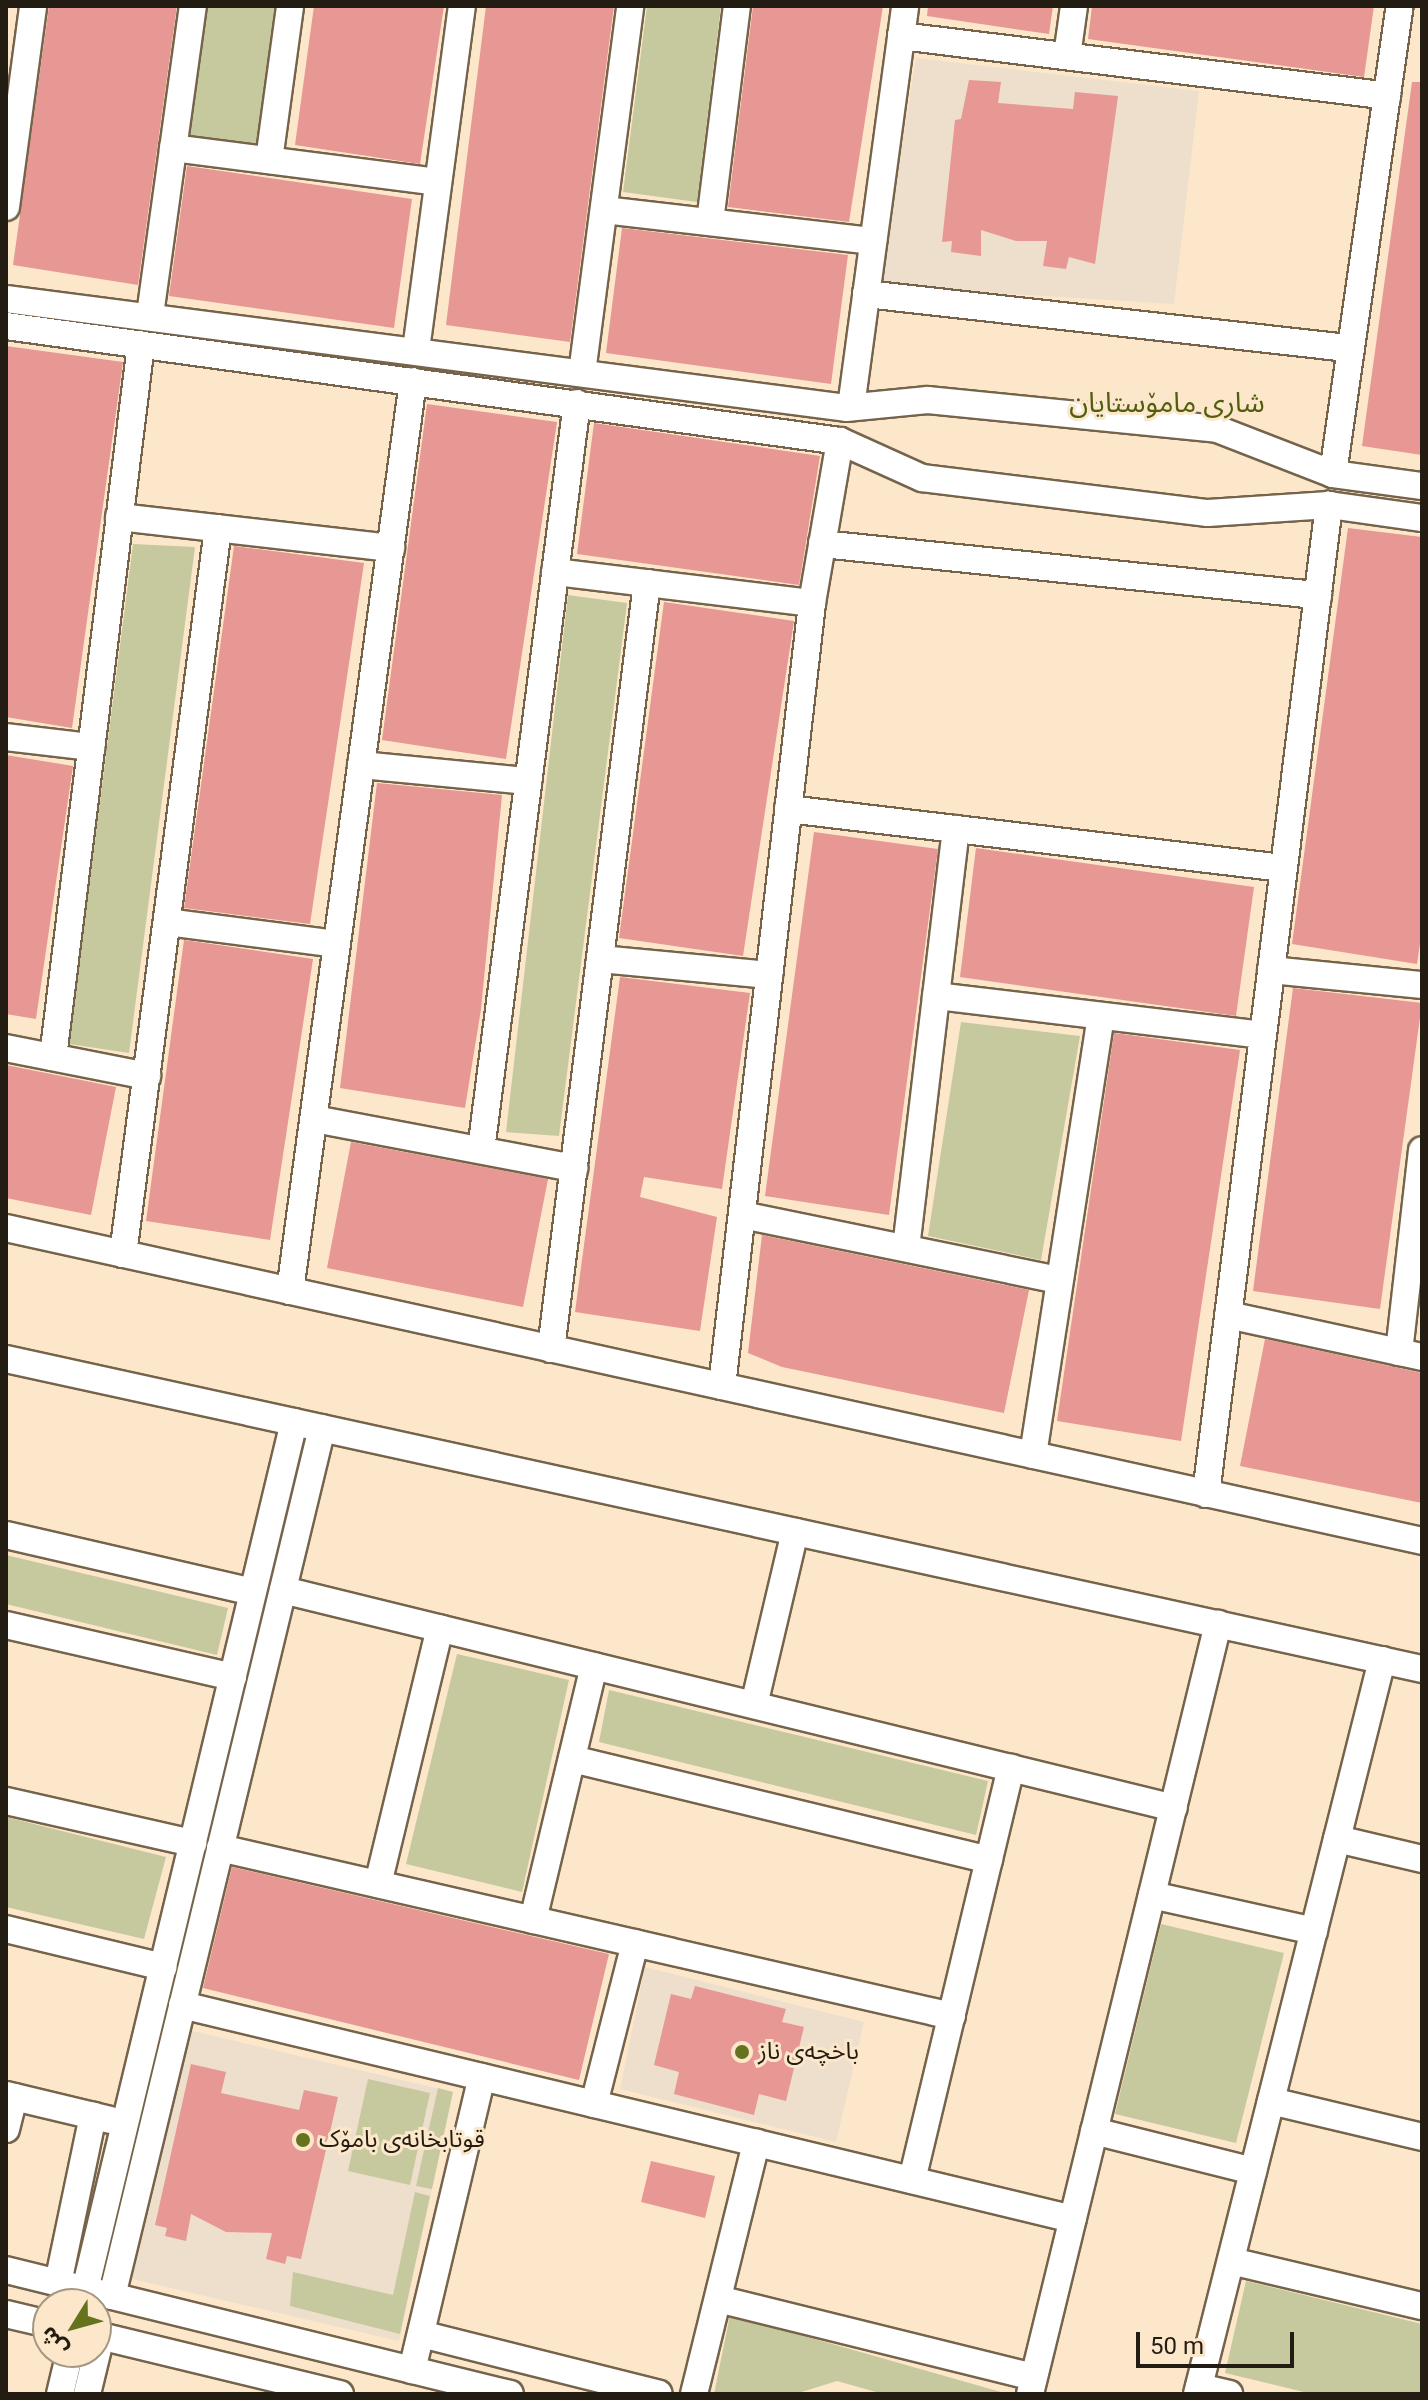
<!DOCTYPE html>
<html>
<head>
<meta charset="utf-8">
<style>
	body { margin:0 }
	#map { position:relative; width:1428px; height:2400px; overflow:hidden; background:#fce7cb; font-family:Roboto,"Noto Sans Arabic",sans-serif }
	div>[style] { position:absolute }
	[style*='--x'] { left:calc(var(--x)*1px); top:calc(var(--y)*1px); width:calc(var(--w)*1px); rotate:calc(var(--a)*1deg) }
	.education>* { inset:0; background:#eedecc }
	.green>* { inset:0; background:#c6c99e }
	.building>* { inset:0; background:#e79794 }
	.roads { filter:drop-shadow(2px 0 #75634b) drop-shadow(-2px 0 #75634b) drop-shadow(0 2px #75634b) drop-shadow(0 -2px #75634b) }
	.minor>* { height:26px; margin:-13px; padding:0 13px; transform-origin:13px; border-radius:13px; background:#fff }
	.dots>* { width:22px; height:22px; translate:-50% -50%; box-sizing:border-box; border:4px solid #fce7cb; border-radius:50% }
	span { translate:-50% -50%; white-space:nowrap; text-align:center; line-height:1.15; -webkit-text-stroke:6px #fce7cb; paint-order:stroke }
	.poi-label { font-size:24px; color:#231c12 }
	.left { translate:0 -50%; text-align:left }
	.quarter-label { font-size:28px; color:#515e0d }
	.frame { position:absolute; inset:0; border:8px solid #231c12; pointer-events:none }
	.north { position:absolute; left:32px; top:2288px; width:80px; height:80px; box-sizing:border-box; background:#fce7cb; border:2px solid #a59681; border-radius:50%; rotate:233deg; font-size:22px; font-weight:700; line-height:32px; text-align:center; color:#231c12 }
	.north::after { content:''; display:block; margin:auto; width:28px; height:36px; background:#65731e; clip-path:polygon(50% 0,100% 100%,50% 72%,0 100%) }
	.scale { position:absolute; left:1136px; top:2332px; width:158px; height:36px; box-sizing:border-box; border:4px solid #231c12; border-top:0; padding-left:10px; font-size:24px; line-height:28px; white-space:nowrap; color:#231c12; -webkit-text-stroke:6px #fce7cb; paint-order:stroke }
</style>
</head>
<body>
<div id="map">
	<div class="education">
		<div style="clip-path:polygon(916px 58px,1199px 91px,1174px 304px,880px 286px)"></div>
		<div style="clip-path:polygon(645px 1967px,864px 2022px,836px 2142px,620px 2089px)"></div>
		<div style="clip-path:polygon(188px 2030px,453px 2092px,399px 2341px,132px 2279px)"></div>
	</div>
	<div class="green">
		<div style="clip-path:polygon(206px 6px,278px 6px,259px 145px,188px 137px)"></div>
		<div style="clip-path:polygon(647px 6px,721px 6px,697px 202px,623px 192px)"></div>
		<div style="clip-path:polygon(133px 544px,195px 547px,129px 1053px,69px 1044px)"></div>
		<div style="clip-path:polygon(568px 595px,627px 603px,559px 1136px,506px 1132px)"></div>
		<div style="clip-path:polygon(961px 1022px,1080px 1036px,1041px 1260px,928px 1236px)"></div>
		<div style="clip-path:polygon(6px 1555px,228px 1608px,217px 1655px,6px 1604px)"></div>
		<div style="clip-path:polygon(457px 1654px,569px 1680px,522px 1892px,406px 1864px)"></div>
		<div style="clip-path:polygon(609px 1690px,988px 1781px,976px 1835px,599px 1742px)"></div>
		<div style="clip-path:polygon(6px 1817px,166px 1857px,144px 1939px,6px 1907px)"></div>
		<div style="clip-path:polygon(1161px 1924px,1284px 1953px,1236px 2143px,1115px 2114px)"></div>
		<div style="clip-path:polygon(368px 2079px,430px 2093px,410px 2185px,348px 2171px)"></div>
		<div style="clip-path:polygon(438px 2088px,453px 2092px,432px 2189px,416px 2186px)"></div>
		<div style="clip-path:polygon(415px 2192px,430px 2196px,400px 2334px,290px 2306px,293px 2272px,393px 2295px)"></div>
		<div style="clip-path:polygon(1246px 2281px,1422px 2324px,1422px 2394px,1312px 2394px,1225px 2373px)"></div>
		<div style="clip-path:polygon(730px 2315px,1008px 2394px,883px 2394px,837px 2381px,795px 2394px,714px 2394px)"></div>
	</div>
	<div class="building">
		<div style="clip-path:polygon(49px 6px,177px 6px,138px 285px,13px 265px)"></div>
		<div style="clip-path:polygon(314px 6px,444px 6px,420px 164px,295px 145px)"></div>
		<div style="clip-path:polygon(486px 6px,614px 6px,570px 342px,446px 325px)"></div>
		<div style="clip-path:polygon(753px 6px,883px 6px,849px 222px,728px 207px)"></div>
		<div style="clip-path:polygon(928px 6px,1053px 6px,1049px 34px,927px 16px)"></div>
		<div style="clip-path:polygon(1092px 6px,1374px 6px,1364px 77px,1088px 39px)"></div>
		<div style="clip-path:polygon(969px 80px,1001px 82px,998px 103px,1073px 109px,1075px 92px,1118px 96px,1095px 264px,1069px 257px,1066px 269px,1043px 266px,1047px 241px,1016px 241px,981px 230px,981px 256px,951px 252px,952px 241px,942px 242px,955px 120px,961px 119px)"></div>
		<div style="clip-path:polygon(1412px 82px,1422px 82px,1422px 455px,1362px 446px)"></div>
		<div style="clip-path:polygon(187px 166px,412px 199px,394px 328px,169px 296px)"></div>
		<div style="clip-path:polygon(622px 228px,848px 255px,831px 384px,606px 353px)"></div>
		<div style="clip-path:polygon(6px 346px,123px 362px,72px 728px,6px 717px)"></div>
		<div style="clip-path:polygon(427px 404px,557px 422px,506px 759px,382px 740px)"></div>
		<div style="clip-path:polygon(594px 423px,820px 456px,799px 585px,577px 554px)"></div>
		<div style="clip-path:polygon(1348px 528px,1422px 537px,1422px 930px,1417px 964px,1292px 944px)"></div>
		<div style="clip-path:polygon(234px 546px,364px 563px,310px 924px,184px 908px)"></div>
		<div style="clip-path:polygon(664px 602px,794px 621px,743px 956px,619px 938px)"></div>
		<div style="clip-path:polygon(6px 755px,73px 766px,36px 1019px,6px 1014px)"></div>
		<div style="clip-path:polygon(377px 783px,502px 795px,481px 1009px,465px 1108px,340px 1088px)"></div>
		<div style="clip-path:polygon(814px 832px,938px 849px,889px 1215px,765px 1196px)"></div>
		<div style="clip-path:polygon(976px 848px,1254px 887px,1236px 1016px,960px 977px)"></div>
		<div style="clip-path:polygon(184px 940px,313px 959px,270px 1240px,146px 1221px)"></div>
		<div style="clip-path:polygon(620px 977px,750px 993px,722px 1189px,644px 1177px,640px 1197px,717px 1217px,700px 1331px,575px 1312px)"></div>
		<div style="clip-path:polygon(1293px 988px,1422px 1003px,1380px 1309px,1253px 1291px)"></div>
		<div style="clip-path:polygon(1114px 1033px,1240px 1050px,1181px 1441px,1057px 1421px)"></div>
		<div style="clip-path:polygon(6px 1065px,116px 1087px,91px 1215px,6px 1198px)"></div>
		<div style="clip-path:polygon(351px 1142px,548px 1179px,523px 1307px,327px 1268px)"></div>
		<div style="clip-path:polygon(762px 1235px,1029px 1290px,1004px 1413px,782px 1367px,748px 1353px)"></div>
		<div style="clip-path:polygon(1265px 1339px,1422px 1373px,1422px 1503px,1240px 1466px)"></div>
		<div style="clip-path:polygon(232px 1867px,609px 1954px,579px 2080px,203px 1988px)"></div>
		<div style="clip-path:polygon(695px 1986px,786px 2009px,782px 2022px,804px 2027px,786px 2101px,759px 2094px,754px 2115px,674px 2094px,679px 2072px,654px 2065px,671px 1994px,691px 1999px)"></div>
		<div style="clip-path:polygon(191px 2064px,226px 2072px,221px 2093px,299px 2110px,304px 2090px,338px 2097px,301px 2259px,287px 2256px,285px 2264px,266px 2259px,272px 2233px,226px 2232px,191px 2214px,186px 2241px,165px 2236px,167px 2228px,155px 2225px)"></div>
		<div style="clip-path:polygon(651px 2161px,715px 2176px,705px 2218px,641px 2202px)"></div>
	</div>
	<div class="roads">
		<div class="minor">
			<div style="--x:901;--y:36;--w:490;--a:7"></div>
			<div style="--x:1067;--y:56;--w:50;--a:-82"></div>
			<div style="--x:173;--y:148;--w:267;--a:7.3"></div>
			<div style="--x:269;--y:160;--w:155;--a:-82.2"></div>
			<div style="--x:6;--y:207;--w:203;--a:-82.3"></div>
			<div style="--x:604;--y:210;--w:271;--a:6.6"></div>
			<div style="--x:710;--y:222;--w:218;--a:-82.9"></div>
			<div style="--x:866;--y:294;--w:488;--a:6.4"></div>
			<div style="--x:6;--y:299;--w:847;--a:7.39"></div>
			<div style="--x:846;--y:408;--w:82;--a:-5.6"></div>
			<div style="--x:928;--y:400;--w:290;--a:5.7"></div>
			<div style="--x:1217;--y:429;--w:124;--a:21.2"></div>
			<div style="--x:1333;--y:474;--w:90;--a:7.7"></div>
			<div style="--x:150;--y:315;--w:312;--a:-82.1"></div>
			<div style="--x:6;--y:326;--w:842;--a:7.85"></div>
			<div style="--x:840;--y:441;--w:90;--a:24.3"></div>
			<div style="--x:922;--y:478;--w:288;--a:7"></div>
			<div style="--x:1208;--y:513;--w:121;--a:-3.8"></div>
			<div style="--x:1329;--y:505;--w:94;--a:8"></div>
			<div style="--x:416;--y:350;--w:347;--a:-82.4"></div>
			<div style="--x:582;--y:373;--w:370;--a:-82.5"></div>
			<div style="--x:851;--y:407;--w:405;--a:-82.3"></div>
			<div style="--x:1333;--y:474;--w:473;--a:-81.9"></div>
			<div style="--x:119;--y:517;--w:274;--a:6.5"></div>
			<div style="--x:822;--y:544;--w:499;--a:5.9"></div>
			<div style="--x:555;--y:572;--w:259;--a:6.9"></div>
			<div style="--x:6;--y:737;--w:86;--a:6.7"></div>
			<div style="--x:361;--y:765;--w:168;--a:5.5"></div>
			<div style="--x:788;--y:809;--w:499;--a:6.8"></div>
			<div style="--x:167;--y:922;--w:171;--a:7.4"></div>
			<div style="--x:600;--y:959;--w:170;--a:5.4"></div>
			<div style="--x:1271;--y:970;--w:152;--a:5.7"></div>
			<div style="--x:936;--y:996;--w:329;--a:6.8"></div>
			<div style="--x:6;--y:1048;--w:144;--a:11.2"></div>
			<div style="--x:53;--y:1057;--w:718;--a:-82.96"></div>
			<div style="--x:314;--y:1119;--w:265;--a:10.7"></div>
			<div style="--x:481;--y:1150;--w:753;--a:-82.68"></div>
			<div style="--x:742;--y:1215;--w:324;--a:11.6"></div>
			<div style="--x:6;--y:1228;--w:1450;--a:12.46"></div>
			<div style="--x:906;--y:1248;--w:422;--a:-83.2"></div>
			<div style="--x:123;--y:1254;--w:732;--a:-82.54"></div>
			<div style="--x:290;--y:1291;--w:918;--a:-82.3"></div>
			<div style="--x:1228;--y:1315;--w:198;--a:12.2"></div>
			<div style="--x:551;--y:1349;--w:772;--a:-82.86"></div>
			<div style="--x:1399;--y:1352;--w:203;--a:-83.5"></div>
			<div style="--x:6;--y:1359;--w:1450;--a:12.35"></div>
			<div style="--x:722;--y:1386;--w:788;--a:-83.44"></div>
			<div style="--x:812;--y:603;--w:164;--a:-80.2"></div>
			<div style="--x:1033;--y:1455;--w:444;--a:-81.2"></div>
			<div style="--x:1206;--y:1494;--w:997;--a:-82.91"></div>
			<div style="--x:6;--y:1535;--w:253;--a:13"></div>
			<div style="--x:283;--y:1590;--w:917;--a:13.75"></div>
			<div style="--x:6;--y:1625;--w:233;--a:12.9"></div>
			<div style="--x:754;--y:1705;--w:178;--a:-76.7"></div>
			<div style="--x:572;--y:1759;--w:429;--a:13.6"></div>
			<div style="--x:6;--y:1801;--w:192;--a:12.7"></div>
			<div style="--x:1337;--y:1839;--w:87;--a:13.2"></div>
			<div style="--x:220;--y:1848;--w:751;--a:12.93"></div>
			<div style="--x:378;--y:1884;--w:263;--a:-76.4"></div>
			<div style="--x:1152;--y:1895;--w:166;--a:12.5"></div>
			<div style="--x:533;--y:1920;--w:261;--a:-76.5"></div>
			<div style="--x:6;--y:1929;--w:162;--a:13.6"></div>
			<div style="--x:182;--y:2005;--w:916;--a:13.51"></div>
			<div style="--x:6;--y:2095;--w:107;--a:13.5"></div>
			<div style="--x:1271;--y:2101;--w:155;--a:13.4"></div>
			<div style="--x:594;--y:2104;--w:166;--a:-75.7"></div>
			<div style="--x:6;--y:2129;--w:33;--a:-76"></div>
			<div style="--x:1094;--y:2131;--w:164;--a:14.1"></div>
			<div style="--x:912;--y:2180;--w:424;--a:-76.5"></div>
			<div style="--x:1231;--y:2261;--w:196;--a:13.3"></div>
			<div style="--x:6;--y:2270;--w:519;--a:13.82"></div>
			<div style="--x:58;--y:2283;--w:171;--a:-78.2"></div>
			<div style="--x:85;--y:2290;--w:893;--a:-76.46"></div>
			<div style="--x:112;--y:2296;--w:893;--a:-76.4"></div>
			<div style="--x:718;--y:2299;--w:325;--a:13.9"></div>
			<div style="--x:6;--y:2314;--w:43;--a:13.4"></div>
			<div style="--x:421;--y:2334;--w:245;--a:14.1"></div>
			<div style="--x:96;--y:2335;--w:251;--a:13.6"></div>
			<div style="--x:412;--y:2370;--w:301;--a:-76.6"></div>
			<div style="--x:1199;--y:2387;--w:31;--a:13"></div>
			<div style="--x:60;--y:2394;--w:43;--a:-76.6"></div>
			<div style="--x:87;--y:2394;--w:60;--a:-76.4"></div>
			<div style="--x:694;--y:2394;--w:259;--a:-76.1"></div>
			<div style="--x:1030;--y:2394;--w:793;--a:-76.28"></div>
			<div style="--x:1197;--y:2394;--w:757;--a:-75.85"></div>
		</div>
	</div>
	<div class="dots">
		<div style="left:742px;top:2052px;background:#65731e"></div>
		<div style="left:303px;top:2140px;background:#65731e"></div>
	</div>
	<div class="poi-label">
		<span class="left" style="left:758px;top:2052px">باخچەی ناز</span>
		<span class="left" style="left:319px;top:2140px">قوتابخانەی بامۆک</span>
	</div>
	<div class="quarter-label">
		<span style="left:1167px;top:403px">شاری مامۆستایان</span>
	</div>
	<div class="frame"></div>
	<div class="north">ش</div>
	<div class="scale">50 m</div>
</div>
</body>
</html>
